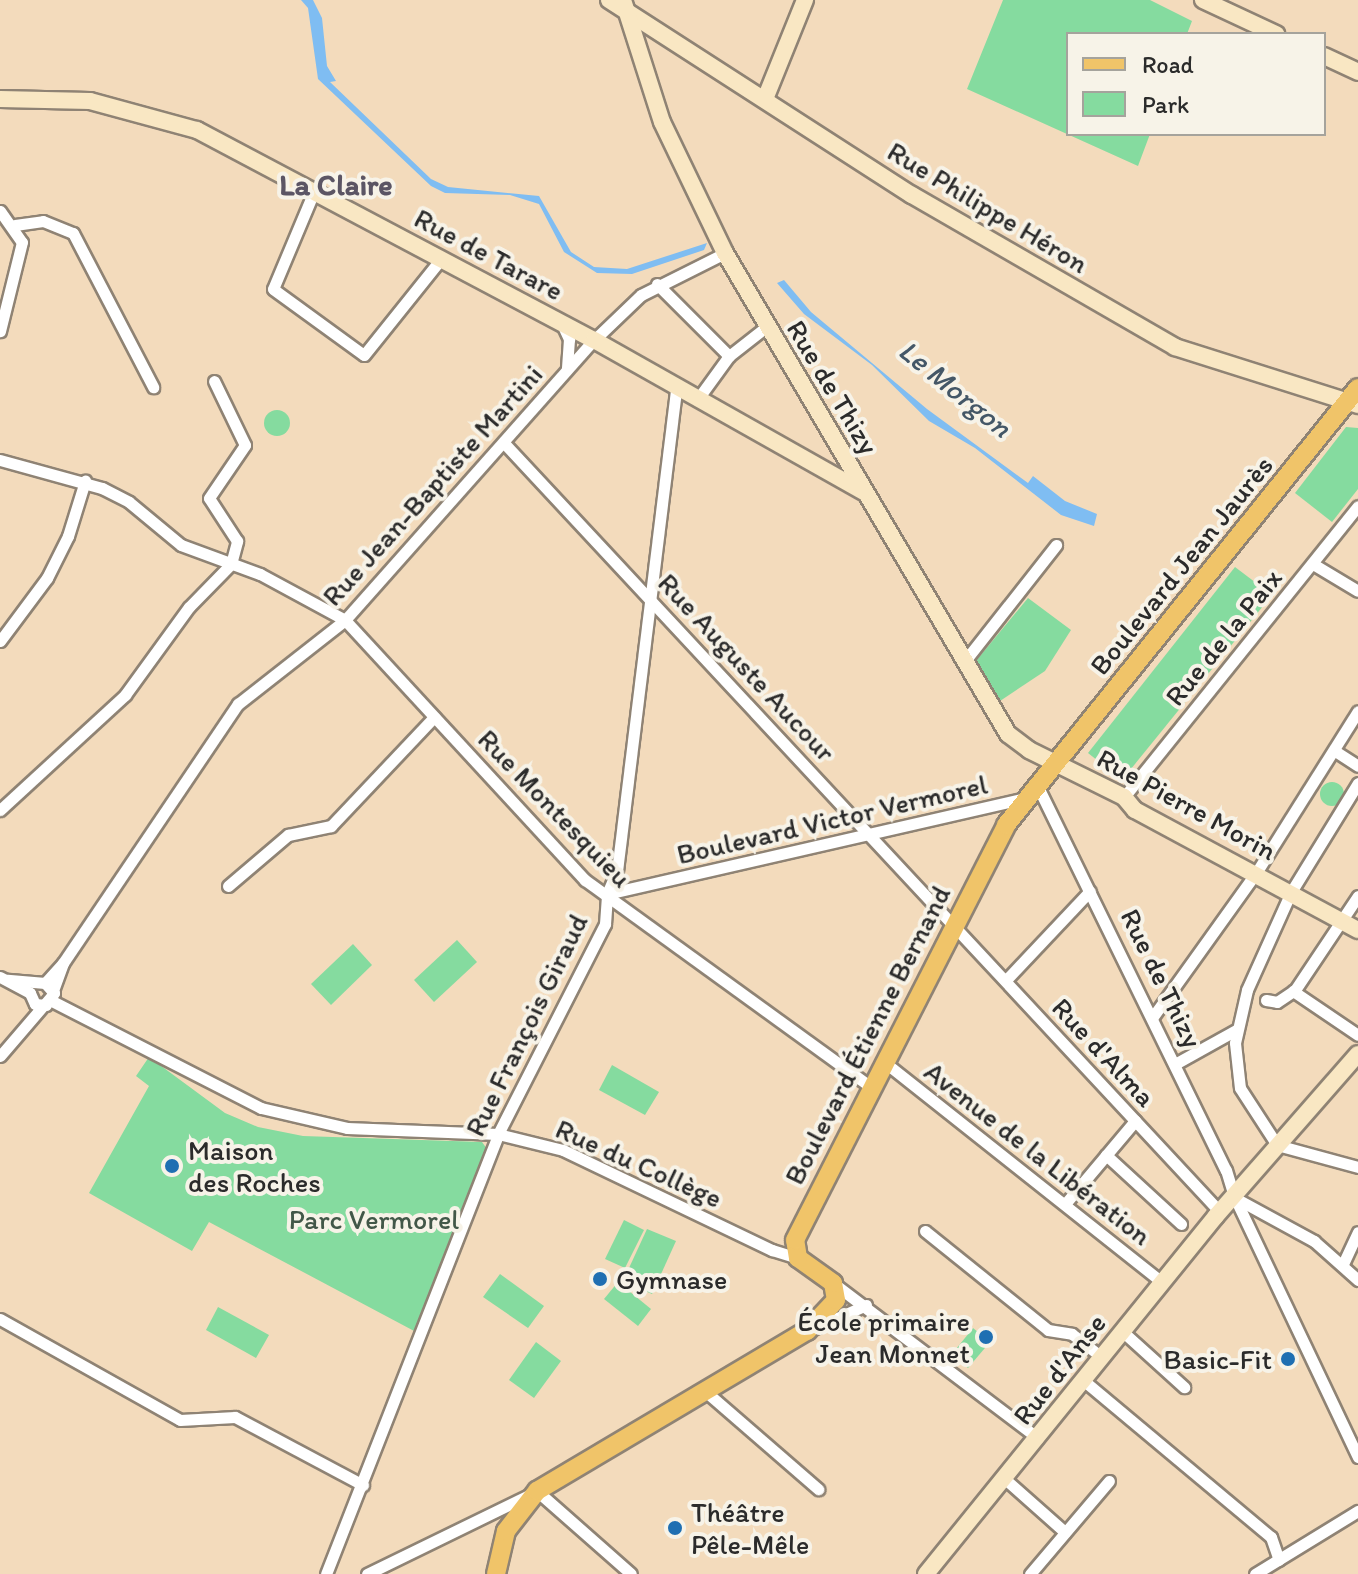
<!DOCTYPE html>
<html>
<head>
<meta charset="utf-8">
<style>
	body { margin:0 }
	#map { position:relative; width:1358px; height:1574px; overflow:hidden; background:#f3dbbc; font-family:Itim,sans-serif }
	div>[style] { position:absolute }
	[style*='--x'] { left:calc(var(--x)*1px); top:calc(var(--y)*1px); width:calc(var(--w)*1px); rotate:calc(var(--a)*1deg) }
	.green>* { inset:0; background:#85db9f }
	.round { border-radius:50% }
	.water>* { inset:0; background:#7fbdf2 }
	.roads { filter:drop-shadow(2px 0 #8f8374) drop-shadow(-2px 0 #8f8374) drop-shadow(0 2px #8f8374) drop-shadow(0 -2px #8f8374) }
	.street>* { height:11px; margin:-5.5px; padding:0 5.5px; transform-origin:5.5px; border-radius:5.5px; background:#fff }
	.secondary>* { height:16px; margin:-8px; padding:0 8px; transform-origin:8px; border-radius:8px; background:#f9e7c3 }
	.primary>* { height:18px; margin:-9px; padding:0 9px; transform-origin:9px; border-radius:9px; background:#f0c469 }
	.dots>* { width:22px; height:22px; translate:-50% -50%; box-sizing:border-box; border:4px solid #f7f3e8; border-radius:50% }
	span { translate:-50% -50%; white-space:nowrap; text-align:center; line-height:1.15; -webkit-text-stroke:8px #f7f3e8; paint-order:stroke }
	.street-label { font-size:28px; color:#2b2b2b }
	.poi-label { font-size:28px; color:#2b2b2b }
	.left { translate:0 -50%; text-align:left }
	.right { translate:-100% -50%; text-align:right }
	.park-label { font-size:28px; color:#425748 }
	.neighbourhood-label { font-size:30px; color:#5b5564; font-weight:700 }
	.water-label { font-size:30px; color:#445767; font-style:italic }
	.legend { position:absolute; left:1066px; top:32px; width:260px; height:104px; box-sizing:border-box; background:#f7f3e8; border:2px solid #a5a39c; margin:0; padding:10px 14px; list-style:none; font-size:24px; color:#2b2b2b }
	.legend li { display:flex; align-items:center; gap:16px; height:40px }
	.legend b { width:40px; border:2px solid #a5a39c }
</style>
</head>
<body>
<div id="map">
	<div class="green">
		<div style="clip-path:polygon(1003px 0,1150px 0,1192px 21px,1187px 34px,1068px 34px,1068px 134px,1150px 134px,1138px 166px,967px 89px)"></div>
		<div class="round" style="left:264px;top:410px;width:26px;height:26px"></div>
		<div style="clip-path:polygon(1346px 427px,1358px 428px,1358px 489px,1332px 522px,1295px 493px)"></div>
		<div style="clip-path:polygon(1235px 567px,1272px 595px,1122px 780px,1088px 753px)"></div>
		<div style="clip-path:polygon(1028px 598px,1071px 630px,1045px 671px,1000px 701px,975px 662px)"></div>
		<div class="round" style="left:1320px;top:782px;width:24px;height:24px"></div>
		<div style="clip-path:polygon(457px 940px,477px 962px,434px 1002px,414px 980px)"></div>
		<div style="clip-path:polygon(353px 944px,372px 965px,331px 1005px,311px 984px)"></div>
		<div style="clip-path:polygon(149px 1057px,225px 1113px,258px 1127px,303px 1136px,482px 1142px,487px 1149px,416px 1332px,209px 1222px,192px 1251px,89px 1193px,149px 1086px,136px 1076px)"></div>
		<div style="clip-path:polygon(612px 1065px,659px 1092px,645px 1115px,599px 1090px)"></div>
		<div style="clip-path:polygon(624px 1220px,644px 1230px,625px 1268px,605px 1259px)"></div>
		<div style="clip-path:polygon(647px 1229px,676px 1241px,652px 1294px,623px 1281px)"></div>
		<div style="clip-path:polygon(500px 1274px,544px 1306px,528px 1328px,483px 1297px)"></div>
		<div style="clip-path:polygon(618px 1282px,651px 1309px,638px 1326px,604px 1299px)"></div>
		<div style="clip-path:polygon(218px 1307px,269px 1335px,256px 1358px,206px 1330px)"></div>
		<div style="clip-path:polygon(973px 1328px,990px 1342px,968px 1368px,952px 1354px)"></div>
		<div style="clip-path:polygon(536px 1342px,561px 1361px,534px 1398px,509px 1380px)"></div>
	</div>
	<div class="water">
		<div style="clip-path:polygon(301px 0,313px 0,322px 18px,327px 66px,336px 81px,330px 82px,431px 179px,448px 187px,539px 196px,571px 252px,594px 267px,627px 269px,707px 243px,704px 250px,632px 274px,597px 273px,564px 252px,539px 204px,510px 195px,445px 193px,431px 186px,318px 79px,308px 8px)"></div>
		<div style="clip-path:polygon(784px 280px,811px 312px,927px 409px,1028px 483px,1033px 476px,1065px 501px,1097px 514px,1094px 526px,1061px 515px,975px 448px,929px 421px,872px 365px,804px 314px,777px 283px)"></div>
	</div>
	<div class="roads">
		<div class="street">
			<div style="--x:315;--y:189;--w:108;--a:112.8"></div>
			<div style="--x:273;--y:289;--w:112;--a:36"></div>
			<div style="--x:364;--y:355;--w:123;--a:-51.3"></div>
			<div style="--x:0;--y:211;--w:38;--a:55"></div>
			<div style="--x:22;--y:242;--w:92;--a:103.9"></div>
			<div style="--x:15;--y:225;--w:28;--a:-8"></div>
			<div style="--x:43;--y:221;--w:32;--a:22"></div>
			<div style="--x:73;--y:233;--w:174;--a:62.5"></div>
			<div style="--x:657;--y:284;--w:102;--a:45"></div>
			<div style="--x:562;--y:324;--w:17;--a:65"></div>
			<div style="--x:569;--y:339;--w:30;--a:94"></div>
			<div style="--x:697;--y:400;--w:54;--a:-54"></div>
			<div style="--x:729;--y:356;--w:47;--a:-38.1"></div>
			<div style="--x:504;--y:443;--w:1051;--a:47.04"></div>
			<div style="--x:0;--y:460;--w:106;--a:15.4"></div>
			<div style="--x:102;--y:488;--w:30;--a:27"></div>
			<div style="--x:129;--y:502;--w:67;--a:39.6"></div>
			<div style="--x:181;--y:545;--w:84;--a:20.2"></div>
			<div style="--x:260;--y:574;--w:97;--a:28.4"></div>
			<div style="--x:345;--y:620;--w:354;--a:47.3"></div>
			<div style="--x:585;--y:880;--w:353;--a:35.9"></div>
			<div style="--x:1313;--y:564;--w:52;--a:31"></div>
			<div style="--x:0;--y:641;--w:79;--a:-53.3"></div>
			<div style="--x:47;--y:578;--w:47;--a:-63.4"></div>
			<div style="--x:68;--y:536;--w:58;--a:-72.8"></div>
			<div style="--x:964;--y:662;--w:149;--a:-51.8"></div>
			<div style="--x:1335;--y:751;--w:27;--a:33"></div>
			<div style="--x:1358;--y:783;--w:128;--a:121.6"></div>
			<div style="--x:1291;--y:892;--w:107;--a:114.2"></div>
			<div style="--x:1247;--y:990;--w:54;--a:102.8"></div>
			<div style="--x:1235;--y:1043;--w:45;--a:83.7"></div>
			<div style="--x:1240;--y:1088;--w:68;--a:57"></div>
			<div style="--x:1277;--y:1145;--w:84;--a:15.2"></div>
			<div style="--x:1037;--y:785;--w:429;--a:63.9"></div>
			<div style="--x:1226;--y:1170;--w:27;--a:73"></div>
			<div style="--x:1234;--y:1196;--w:289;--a:64.6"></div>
			<div style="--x:1124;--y:797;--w:373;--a:-51.2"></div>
			<div style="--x:0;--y:810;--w:170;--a:-42.6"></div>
			<div style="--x:125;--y:695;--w:109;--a:-54"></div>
			<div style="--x:189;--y:607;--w:60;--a:-45.7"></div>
			<div style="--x:231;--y:564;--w:24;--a:-75"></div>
			<div style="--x:237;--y:541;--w:51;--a:-123.1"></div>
			<div style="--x:209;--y:498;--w:64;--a:-55.8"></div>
			<div style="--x:245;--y:445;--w:71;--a:-115.8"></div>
			<div style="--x:228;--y:886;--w:79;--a:-40.4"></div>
			<div style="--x:288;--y:835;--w:44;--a:-11.8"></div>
			<div style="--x:331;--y:826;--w:150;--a:-46.6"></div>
			<div style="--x:607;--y:894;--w:427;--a:-12.9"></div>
			<div style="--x:63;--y:963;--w:313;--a:-56"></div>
			<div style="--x:238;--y:704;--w:136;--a:-38.1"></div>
			<div style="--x:345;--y:620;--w:375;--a:-48.4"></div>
			<div style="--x:594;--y:340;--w:65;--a:-43.8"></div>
			<div style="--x:641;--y:295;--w:94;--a:-26.6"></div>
			<div style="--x:0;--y:977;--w:34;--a:28"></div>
			<div style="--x:30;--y:993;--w:12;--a:66"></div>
			<div style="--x:35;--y:1004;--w:11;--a:5"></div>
			<div style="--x:1006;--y:980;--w:122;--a:-46.7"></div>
			<div style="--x:45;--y:983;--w:27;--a:-48"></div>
			<div style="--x:63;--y:963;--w:29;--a:110"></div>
			<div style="--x:1293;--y:991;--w:78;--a:34.1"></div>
			<div style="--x:1266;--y:1000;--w:11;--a:10"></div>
			<div style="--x:1277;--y:1002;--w:22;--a:-34"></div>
			<div style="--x:1295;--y:990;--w:113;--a:-56.2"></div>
			<div style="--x:52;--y:1001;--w:235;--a:27.1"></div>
			<div style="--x:261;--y:1108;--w:88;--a:13.1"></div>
			<div style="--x:347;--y:1128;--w:151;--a:2.3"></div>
			<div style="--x:498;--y:1134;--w:67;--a:13.8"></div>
			<div style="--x:563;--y:1150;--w:232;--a:25.6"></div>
			<div style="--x:772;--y:1250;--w:27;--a:17"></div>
			<div style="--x:1152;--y:1018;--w:178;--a:-54.4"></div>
			<div style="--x:1256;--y:873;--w:191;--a:-57.8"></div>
			<div style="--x:0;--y:1056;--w:83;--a:-49.4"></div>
			<div style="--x:54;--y:993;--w:13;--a:-132"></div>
			<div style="--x:45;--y:983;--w:38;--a:-175"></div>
			<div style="--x:883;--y:1061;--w:357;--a:38.4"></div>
			<div style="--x:1175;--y:1064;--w:70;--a:-29.1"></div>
			<div style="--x:1106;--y:1155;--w:102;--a:42.6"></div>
			<div style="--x:1237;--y:1199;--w:88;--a:28.6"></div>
			<div style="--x:1314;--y:1241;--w:59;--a:41.6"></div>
			<div style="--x:1065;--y:1204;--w:109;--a:-49.9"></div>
			<div style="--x:925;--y:1231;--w:158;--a:38.8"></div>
			<div style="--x:1048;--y:1330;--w:24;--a:9"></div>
			<div style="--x:1072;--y:1334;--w:37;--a:38"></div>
			<div style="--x:1343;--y:1264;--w:35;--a:-65"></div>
			<div style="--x:833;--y:1283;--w:257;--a:37.1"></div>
			<div style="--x:0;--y:1319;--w:206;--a:29.3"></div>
			<div style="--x:180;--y:1420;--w:55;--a:-3.1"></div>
			<div style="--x:235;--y:1417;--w:145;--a:28"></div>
			<div style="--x:815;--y:1328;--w:56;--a:-24.3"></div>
			<div style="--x:1122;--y:1331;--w:84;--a:42.1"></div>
			<div style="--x:1083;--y:1380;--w:245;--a:39.9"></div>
			<div style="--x:1271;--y:1537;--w:24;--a:71"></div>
			<div style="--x:705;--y:1391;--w:150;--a:40.9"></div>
			<div style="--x:1005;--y:1479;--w:80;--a:41.5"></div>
			<div style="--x:326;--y:1574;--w:472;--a:-68.6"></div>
			<div style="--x:498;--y:1134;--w:236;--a:-63"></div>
			<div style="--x:605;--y:924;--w:30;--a:-86"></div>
			<div style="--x:607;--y:894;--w:25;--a:-67"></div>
			<div style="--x:617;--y:871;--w:487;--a:-83"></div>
			<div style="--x:367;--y:1574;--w:189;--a:-26"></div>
			<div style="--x:537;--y:1491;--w:125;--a:41.4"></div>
			<div style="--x:1030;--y:1574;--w:122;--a:-49.7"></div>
			<div style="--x:1255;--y:1574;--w:121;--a:-31.5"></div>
		</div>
		<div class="secondary">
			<div style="--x:609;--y:0;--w:360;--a:32.8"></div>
			<div style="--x:912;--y:195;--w:304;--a:30"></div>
			<div style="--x:1175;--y:347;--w:192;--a:17.6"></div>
			<div style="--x:623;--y:0;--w:128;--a:72.3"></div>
			<div style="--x:662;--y:122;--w:145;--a:64.3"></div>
			<div style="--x:725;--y:253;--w:558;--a:59.53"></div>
			<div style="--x:1008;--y:734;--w:26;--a:37"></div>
			<div style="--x:1029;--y:750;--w:106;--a:26.3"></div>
			<div style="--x:1124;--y:797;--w:17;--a:50"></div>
			<div style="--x:1135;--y:810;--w:253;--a:28.3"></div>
			<div style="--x:1203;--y:0;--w:81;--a:25"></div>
			<div style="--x:1324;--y:56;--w:38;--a:25"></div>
			<div style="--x:0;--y:99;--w:90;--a:1.3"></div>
			<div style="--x:90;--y:101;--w:111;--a:15.2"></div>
			<div style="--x:197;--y:130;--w:449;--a:27.9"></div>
			<div style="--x:594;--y:340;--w:310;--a:29.4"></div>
			<div style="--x:765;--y:99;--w:107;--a:-68"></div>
			<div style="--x:926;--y:1574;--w:461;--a:-51"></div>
			<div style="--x:1216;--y:1216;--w:215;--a:-48.8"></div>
		</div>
		<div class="primary">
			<div style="--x:496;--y:1574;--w:44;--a:-76.9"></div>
			<div style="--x:506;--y:1531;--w:51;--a:-52.2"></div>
			<div style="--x:537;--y:1491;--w:314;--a:-30.7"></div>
			<div style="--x:807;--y:1331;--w:42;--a:-46.9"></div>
			<div style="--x:836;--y:1300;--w:17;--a:-100"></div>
			<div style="--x:833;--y:1283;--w:43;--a:-144.5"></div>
			<div style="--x:798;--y:1258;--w:18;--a:-99"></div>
			<div style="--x:795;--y:1240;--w:466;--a:-63"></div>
			<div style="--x:1006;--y:825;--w:561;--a:-51.15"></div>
		</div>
	</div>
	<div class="dots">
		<div style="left:172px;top:1166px;background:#1f6fb2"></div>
		<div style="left:600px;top:1279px;background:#1f6fb2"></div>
		<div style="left:986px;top:1337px;background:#1f6fb2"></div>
		<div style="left:1288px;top:1359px;background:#1f6fb2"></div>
		<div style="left:675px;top:1528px;background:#1f6fb2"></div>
	</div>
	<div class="street-label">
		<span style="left:988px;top:207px;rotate:31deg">Rue Philippe Héron</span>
		<span style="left:489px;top:254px;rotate:28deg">Rue de Tarare</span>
		<span style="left:833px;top:387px;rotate:59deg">Rue de Thizy</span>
		<span style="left:432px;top:485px;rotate:-48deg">Rue Jean-Baptiste Martini</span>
		<span style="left:1181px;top:565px;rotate:-51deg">Boulevard Jean Jaurès</span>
		<span style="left:1223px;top:637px;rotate:-51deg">Rue de la Paix</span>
		<span style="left:747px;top:667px;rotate:47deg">Rue Auguste Aucour</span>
		<span style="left:1187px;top:804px;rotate:29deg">Rue Pierre Morin</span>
		<span style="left:555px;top:808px;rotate:46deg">Rue Montesquieu</span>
		<span style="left:832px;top:819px;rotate:-13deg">Boulevard Victor Vermorel</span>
		<span style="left:1162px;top:978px;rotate:64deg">Rue de Thizy</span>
		<span style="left:526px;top:1025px;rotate:-64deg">Rue François Giraud</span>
		<span style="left:867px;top:1035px;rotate:-63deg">Boulevard Étienne Bernand</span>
		<span style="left:1104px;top:1052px;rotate:47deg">Rue d'Alma</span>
		<span style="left:1038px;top:1153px;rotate:38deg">Avenue de la Libération</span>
		<span style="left:639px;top:1163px;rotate:24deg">Rue du Collège</span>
		<span style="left:1059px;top:1369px;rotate:-52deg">Rue d'Anse</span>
	</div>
	<div class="poi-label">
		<span class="left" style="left:188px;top:1166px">Maison<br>des Roches</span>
		<span class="left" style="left:616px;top:1279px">Gymnase</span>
		<span class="right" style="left:970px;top:1337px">École primaire<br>Jean Monnet</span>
		<span class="right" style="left:1272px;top:1359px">Basic-Fit</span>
		<span class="left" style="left:691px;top:1528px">Théâtre<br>Pêle-Mêle</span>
	</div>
	<div class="park-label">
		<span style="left:374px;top:1219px">Parc Vermorel</span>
	</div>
	<div class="neighbourhood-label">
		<span style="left:336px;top:185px">La Claire</span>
	</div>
	<div class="water-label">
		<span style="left:955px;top:389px;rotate:39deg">Le Morgon</span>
	</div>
	<ul class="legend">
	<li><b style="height:10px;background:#f0c469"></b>Road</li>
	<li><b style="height:22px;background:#85db9f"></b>Park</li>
	</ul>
</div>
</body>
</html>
